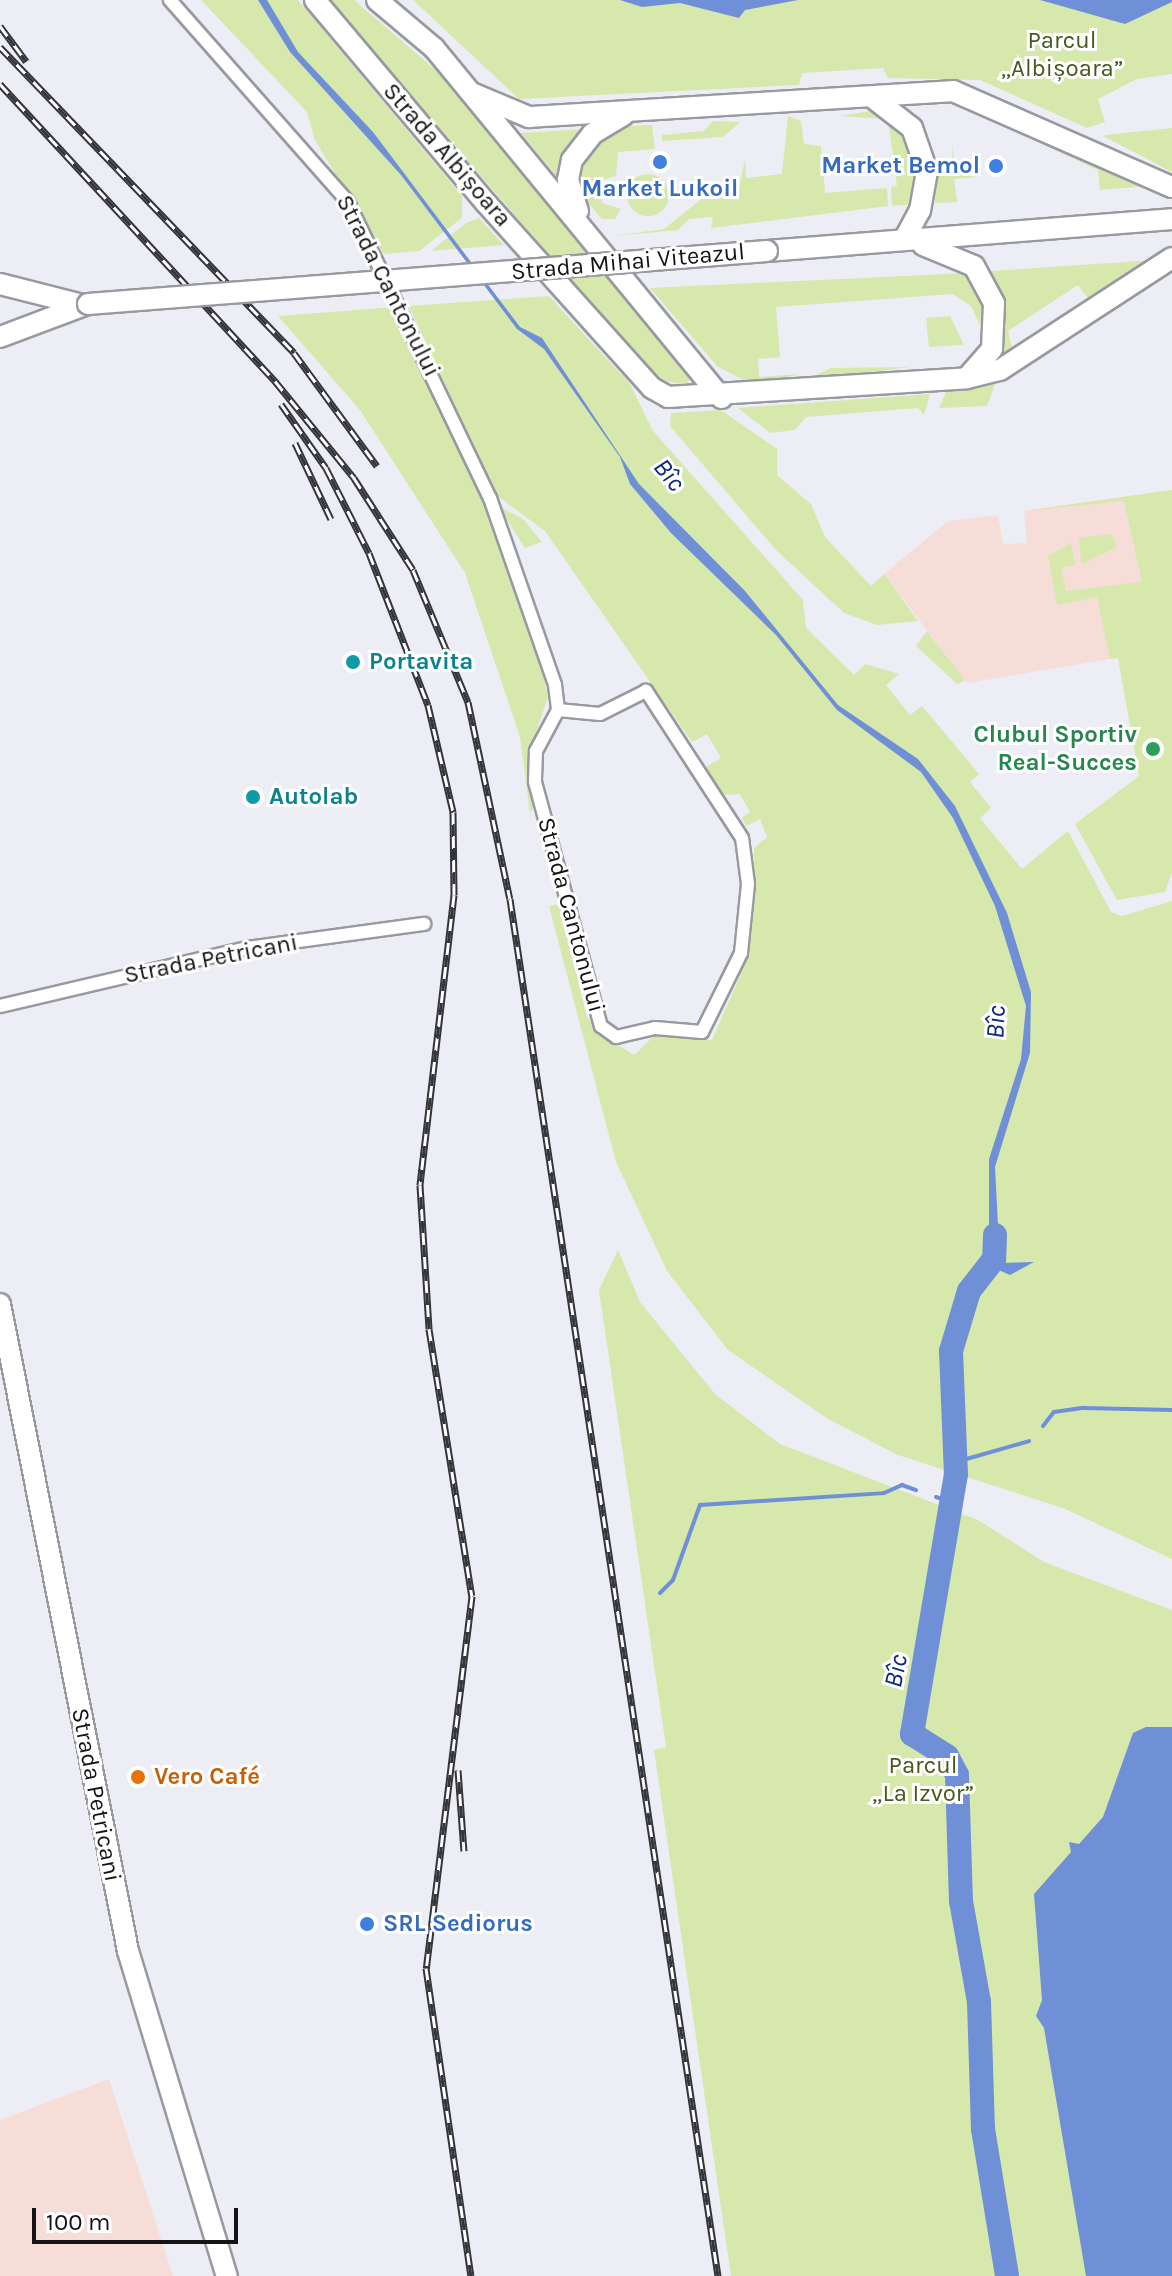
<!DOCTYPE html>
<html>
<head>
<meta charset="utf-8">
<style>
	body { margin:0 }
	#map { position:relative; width:1172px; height:2276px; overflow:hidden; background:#ecedf5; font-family:Karla,sans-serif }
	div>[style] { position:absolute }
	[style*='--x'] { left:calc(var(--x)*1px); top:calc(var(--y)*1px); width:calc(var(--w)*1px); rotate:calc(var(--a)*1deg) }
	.industrial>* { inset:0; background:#f7ddd8 }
	.green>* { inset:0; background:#d7e8ad }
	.round { border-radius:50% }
	.water>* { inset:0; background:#6f90d6 }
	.stream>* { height:4px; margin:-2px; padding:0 2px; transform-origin:2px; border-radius:2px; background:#6f90d6 }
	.river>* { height:24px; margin:-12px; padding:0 12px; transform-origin:12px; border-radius:12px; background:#6f90d6 }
	.roads { filter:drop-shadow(2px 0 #9899a1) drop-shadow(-2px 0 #9899a1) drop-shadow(0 2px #9899a1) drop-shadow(0 -2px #9899a1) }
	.street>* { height:12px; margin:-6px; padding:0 6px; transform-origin:6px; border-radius:6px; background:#fff }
	.primary>* { height:20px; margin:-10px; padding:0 10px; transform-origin:10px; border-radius:10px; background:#fff }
	.rail>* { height:7px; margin-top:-3.5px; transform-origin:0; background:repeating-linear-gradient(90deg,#fff 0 12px,#343538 0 24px); box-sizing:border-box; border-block:2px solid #343538 }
	.bridges { filter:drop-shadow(2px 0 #9899a1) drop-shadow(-2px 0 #9899a1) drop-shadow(0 2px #9899a1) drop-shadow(0 -2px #9899a1) }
	.primary-bridge>* { height:20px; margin:-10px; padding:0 10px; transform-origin:10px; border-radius:10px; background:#fff }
	.dots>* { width:22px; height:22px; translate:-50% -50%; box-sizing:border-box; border:4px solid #fff; border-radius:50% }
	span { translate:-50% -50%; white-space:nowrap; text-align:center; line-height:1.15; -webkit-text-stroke:6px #fff; paint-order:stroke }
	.park-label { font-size:24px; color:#4a581d }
	.street-label { font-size:24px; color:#141417 }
	.shop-label { font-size:24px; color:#366cbe; font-weight:700 }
	.right { translate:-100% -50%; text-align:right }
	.left { translate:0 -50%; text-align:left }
	.culture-label { font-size:24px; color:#0d838f; font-weight:700 }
	.leisure-label { font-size:24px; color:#27864d; font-weight:700 }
	.food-label { font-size:24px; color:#c56008; font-weight:700 }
	.water-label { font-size:26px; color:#0c297a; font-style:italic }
	.scale { position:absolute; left:32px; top:2208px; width:206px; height:36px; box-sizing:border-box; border:4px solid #141417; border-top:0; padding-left:10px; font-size:24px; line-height:28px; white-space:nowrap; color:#141417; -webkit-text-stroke:6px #fff; paint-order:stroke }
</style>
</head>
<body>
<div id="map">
	<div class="industrial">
		<div style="clip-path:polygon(1172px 490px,1172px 619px,1103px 624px,1110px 659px,967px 683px,884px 574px,948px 521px,998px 515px,1003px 544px,1027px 543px,1024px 511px)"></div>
		<div style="clip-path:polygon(109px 2079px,173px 2276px,0 2276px,0 2120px)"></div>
	</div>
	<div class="green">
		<div style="clip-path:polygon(201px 0,298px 0,462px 196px,462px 218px,419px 251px,384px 254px,315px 140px,307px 112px)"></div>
		<div style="clip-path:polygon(328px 0,354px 0,438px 72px,691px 374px,687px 385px,658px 380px)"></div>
		<div style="clip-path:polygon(413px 0,1172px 0,1172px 74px,1137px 79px,1098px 99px,1105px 122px,1087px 128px,980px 80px,888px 78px,883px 68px,802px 73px,799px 85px,519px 99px)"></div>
		<div style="clip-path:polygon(878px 110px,904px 130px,918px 162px,917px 204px,892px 206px,891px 187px,897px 186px,888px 119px,838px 116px)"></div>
		<div style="clip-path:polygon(788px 116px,801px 121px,804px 144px,821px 146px,825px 193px,887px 188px,888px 206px,711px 228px,713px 217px,689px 219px,678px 230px,613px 236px,664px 229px,709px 193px,739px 189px,745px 159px,746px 178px,782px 174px)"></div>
		<div style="clip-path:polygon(713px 121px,740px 122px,723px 137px,662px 141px,662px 135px,704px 131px)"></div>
		<div style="clip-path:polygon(652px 125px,655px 149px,618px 152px,616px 176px,601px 180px,602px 203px,621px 209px,615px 219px,602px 219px,578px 191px,581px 155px,614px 127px)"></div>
		<div style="clip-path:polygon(1172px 128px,1172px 172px,1103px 136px,1105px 135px)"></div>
		<div style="clip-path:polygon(586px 129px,563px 184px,521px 133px)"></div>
		<div style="clip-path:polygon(952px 144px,955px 173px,977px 177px,954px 179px,957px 202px,935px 203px,937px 174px,952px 172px)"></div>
		<div style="clip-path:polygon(1042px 144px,1101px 163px,1149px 186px,1100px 190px,1098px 170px)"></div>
		<div class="round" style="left:627px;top:174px;width:42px;height:42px"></div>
		<div style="clip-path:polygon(479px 218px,504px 245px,431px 251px,466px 223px)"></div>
		<div style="clip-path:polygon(1156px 260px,1090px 301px,1078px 285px,1008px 331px,1012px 347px,1001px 357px,1002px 304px,990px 271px)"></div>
		<div style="clip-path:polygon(968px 273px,985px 304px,985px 336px,971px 306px,953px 294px,776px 307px,780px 357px,758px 359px,759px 377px,802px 374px,751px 384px,717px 366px,650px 288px)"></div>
		<div style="clip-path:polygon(549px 296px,630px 384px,653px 431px,803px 600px,806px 628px,854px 675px,865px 664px,899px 674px,886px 685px,910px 715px,922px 706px,979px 774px,970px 782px,991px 808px,980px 818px,1022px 869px,1068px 831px,1111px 912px,1122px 916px,1172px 901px,1172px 1559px,1063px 1508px,898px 1455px,828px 1419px,728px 1350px,667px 1271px,616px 1162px,549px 906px,559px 904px,587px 1017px,603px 1036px,634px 1055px,657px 1033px,712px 1040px,740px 976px,753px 915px,754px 848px,767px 837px,760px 819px,746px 826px,742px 818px,750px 812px,740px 794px,724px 795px,704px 768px,721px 758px,707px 734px,692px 742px,545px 531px,496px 495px,409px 306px)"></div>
		<div style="clip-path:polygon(396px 307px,496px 526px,536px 642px,548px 696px,530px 751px,537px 801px,530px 813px,520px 737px,465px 573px,360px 410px,278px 316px)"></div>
		<div style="clip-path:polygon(950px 316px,964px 345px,929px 347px,926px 318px)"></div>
		<div style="clip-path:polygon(910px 367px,817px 379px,817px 375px,831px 368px)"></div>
		<div style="clip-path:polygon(995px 384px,987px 406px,939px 408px,946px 392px)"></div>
		<div style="clip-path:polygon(930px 394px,924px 415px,918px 408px,806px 417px,795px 430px,770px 433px,738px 408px)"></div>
		<div style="clip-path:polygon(721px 410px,777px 449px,777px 475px,811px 504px,825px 537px,871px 586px,884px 574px,918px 621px,877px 625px,844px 613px,776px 550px,670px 426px,671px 413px)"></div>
		<div style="clip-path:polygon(1172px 490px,1172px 872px,1165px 892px,1117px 900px,1075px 824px,1139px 776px,1118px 658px,1110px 659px,1097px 597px,1057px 605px,1048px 556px,1071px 543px,1075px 565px,1061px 568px,1066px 591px,1142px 582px,1124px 501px,1024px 511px)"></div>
		<div style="clip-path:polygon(498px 506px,523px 519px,542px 542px,525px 548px)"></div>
		<div style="clip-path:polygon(1111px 534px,1117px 547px,1081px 564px,1079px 538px)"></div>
		<div style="clip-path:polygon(927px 631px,930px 635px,965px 680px,957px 684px,916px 646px)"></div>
		<div style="clip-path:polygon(618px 1250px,640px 1302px,715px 1394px,780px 1444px,978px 1520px,1044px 1562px,1172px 1610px,1172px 2276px,731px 2276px,654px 1750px,666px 1747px,599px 1290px)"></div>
	</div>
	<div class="water">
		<div style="clip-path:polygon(258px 0,267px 0,298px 52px,373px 132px,520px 327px,542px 338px,639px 484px,745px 591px,838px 705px,918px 759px,955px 806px,1007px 913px,1031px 992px,1030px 1053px,995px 1167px,1000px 1263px,1034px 1262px,1010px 1275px,989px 1266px,989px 1159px,1021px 1059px,1026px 1006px,995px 906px,953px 818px,921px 772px,837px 710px,776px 635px,671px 533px,630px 484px,620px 457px,544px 349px,517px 329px,401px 175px,290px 52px)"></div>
		<div style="clip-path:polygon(620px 0,798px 0,745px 10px,739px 18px,680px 3px,642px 7px)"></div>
		<div style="clip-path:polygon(1040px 0,1172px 0,1172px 2px,1125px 24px)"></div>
		<div style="clip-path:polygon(1146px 1727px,1172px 1727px,1172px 2276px,1086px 2276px,1044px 2028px,1036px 2016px,1042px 2000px,1034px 1894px,1071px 1852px,1069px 1842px,1079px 1844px,1103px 1817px,1133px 1733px)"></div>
	</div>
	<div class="stream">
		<div style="--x:1043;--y:1426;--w:18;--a:-52"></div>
		<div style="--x:1054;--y:1412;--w:30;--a:-8"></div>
		<div style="--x:1084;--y:1408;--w:88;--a:1.3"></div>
		<div style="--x:956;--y:1462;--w:76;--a:-16"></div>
		<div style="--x:936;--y:1497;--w:18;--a:19"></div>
		<div style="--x:660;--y:1593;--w:18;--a:-45"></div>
		<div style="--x:673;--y:1580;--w:80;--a:-70.2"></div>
		<div style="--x:700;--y:1505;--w:184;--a:-3.7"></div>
		<div style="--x:884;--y:1493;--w:20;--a:-24"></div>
		<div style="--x:902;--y:1485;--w:15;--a:20"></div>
	</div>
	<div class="river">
		<div style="--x:995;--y:1235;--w:24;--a:92"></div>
		<div style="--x:994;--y:1259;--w:41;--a:128"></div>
		<div style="--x:969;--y:1291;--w:63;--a:106.7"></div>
		<div style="--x:951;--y:1351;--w:123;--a:87.7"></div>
		<div style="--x:956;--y:1474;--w:264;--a:99.6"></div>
		<div style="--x:912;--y:1734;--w:41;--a:32.2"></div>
		<div style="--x:947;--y:1756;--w:21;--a:62"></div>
		<div style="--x:957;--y:1775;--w:126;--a:88.2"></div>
		<div style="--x:961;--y:1901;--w:103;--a:79.9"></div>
		<div style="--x:979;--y:2002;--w:127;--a:88.2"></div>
		<div style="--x:983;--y:2129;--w:149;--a:80.7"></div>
	</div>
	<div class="roads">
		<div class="street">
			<div style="--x:170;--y:0;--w:269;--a:48.6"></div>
			<div style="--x:348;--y:202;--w:328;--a:64.4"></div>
			<div style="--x:490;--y:498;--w:198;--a:70.8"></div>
			<div style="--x:555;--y:685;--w:25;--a:83"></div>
			<div style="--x:558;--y:710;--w:47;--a:118.2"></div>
			<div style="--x:536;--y:751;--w:31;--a:92"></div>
			<div style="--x:535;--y:782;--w:253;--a:74.9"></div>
			<div style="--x:601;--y:1026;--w:19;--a:36"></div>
			<div style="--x:616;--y:1037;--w:40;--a:-13"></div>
			<div style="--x:655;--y:1028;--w:47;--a:4.9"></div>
			<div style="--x:702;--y:1032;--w:88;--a:-63.7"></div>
			<div style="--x:741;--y:953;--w:69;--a:-84.2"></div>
			<div style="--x:748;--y:884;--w:46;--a:-97.4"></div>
			<div style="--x:742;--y:838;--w:176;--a:-123.1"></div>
			<div style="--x:646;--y:691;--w:51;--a:153.4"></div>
			<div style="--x:600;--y:714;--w:42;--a:-174.6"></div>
			<div style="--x:0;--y:1006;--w:255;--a:-13.2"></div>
			<div style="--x:248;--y:948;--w:178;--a:-7.8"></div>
		</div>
		<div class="primary">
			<div style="--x:315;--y:0;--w:265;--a:49.9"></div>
			<div style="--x:486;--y:203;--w:249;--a:48.1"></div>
			<div style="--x:652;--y:388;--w:18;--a:29"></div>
			<div style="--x:668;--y:397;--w:300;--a:-3.6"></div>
			<div style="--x:967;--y:378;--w:34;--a:-14"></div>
			<div style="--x:1000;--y:370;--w:205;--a:-33.1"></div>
			<div style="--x:377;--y:0;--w:75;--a:40.1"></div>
			<div style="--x:434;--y:48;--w:453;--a:50.6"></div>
			<div style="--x:474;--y:94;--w:60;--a:22.7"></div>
			<div style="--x:529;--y:117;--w:425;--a:-3.5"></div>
			<div style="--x:953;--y:91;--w:239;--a:23.7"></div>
			<div style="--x:872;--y:97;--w:51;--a:37.8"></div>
			<div style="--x:912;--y:128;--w:46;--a:70.8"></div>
			<div style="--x:927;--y:171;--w:40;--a:100"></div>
			<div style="--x:920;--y:210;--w:34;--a:118"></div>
			<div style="--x:578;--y:211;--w:33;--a:-108"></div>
			<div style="--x:568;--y:180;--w:20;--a:-79"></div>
			<div style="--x:572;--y:160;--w:33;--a:-52"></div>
			<div style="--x:592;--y:134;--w:37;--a:-31"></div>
			<div style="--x:923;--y:245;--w:55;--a:22.4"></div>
			<div style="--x:974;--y:266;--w:42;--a:61.6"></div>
			<div style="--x:994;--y:303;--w:46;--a:92.5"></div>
			<div style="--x:992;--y:349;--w:38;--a:131"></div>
			<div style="--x:767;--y:251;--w:406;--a:-4.5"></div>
			<div style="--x:0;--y:284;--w:86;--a:14.2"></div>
			<div style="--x:0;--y:337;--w:94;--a:-20.6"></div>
			<div style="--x:0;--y:1304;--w:660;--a:78.81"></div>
			<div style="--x:128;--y:1951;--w:340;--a:73.1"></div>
		</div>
	</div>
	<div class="rail">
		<div style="--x:0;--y:26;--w:44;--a:53.4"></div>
		<div style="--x:0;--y:47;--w:424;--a:46.1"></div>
		<div style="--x:294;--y:353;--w:140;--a:53.7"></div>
		<div style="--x:0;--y:84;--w:405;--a:47.2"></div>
		<div style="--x:275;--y:381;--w:125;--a:50.8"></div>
		<div style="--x:354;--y:478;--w:109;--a:57.3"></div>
		<div style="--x:413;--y:570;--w:143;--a:67.4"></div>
		<div style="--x:468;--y:702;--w:201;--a:78"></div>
		<div style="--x:510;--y:899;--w:1393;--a:81.41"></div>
		<div style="--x:281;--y:404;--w:78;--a:54.9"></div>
		<div style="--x:326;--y:468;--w:95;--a:63.2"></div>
		<div style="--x:369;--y:553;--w:163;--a:68.8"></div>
		<div style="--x:428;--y:705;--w:110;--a:76.8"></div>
		<div style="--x:453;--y:812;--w:83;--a:89.3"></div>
		<div style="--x:454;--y:895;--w:292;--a:96.7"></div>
		<div style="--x:420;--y:1185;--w:144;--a:86.4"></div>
		<div style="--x:429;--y:1329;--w:270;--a:80.9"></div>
		<div style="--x:472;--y:1596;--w:375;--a:97"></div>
		<div style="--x:426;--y:1968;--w:311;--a:81.7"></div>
		<div style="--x:295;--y:443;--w:84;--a:64.7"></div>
		<div style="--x:458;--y:1770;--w:81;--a:85.8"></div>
	</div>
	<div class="bridges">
		<div class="primary-bridge">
			<div style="--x:88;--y:304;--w:681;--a:-4.46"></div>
		</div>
	</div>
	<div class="dots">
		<div style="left:660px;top:162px;background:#3f7fe0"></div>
		<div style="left:996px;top:166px;background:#3f7fe0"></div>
		<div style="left:353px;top:662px;background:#0f9aa8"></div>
		<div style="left:1153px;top:749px;background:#2e9e5b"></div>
		<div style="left:253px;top:797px;background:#0f9aa8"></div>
		<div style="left:138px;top:1777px;background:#e8710a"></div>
		<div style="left:367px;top:1924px;background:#3f7fe0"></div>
	</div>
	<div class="park-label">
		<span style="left:1062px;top:55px">Parcul<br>„Albișoara”</span>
		<span style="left:923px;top:1780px">Parcul<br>„La Izvor”</span>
	</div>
	<div class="street-label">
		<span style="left:447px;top:155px;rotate:49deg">Strada Albișoara</span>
		<span style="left:628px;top:262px;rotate:-5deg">Strada Mihai Viteazul</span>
		<span style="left:388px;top:286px;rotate:63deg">Strada Cantonului</span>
		<span style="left:571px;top:915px;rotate:75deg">Strada Cantonului</span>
		<span style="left:211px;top:959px;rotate:-11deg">Strada Petricani</span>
		<span style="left:96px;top:1795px;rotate:79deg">Strada Petricani</span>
	</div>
	<div class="shop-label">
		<span class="right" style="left:980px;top:166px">Market Bemol</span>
		<span style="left:660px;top:189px">Market Lukoil</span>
		<span class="left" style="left:383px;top:1924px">SRL Sediorus</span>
	</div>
	<div class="culture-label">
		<span class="left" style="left:369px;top:662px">Portavita</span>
		<span class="left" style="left:269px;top:797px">Autolab</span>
	</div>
	<div class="leisure-label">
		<span class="right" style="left:1137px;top:749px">Clubul Sportiv<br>Real-Succes</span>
	</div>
	<div class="food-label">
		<span class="left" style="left:154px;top:1777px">Vero Café</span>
	</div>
	<div class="water-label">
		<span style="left:669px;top:475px;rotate:51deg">Bîc</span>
		<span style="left:996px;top:1022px;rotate:-87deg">Bîc</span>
		<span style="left:896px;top:1671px;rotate:-78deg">Bîc</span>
	</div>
	<div class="scale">100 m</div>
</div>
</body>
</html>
